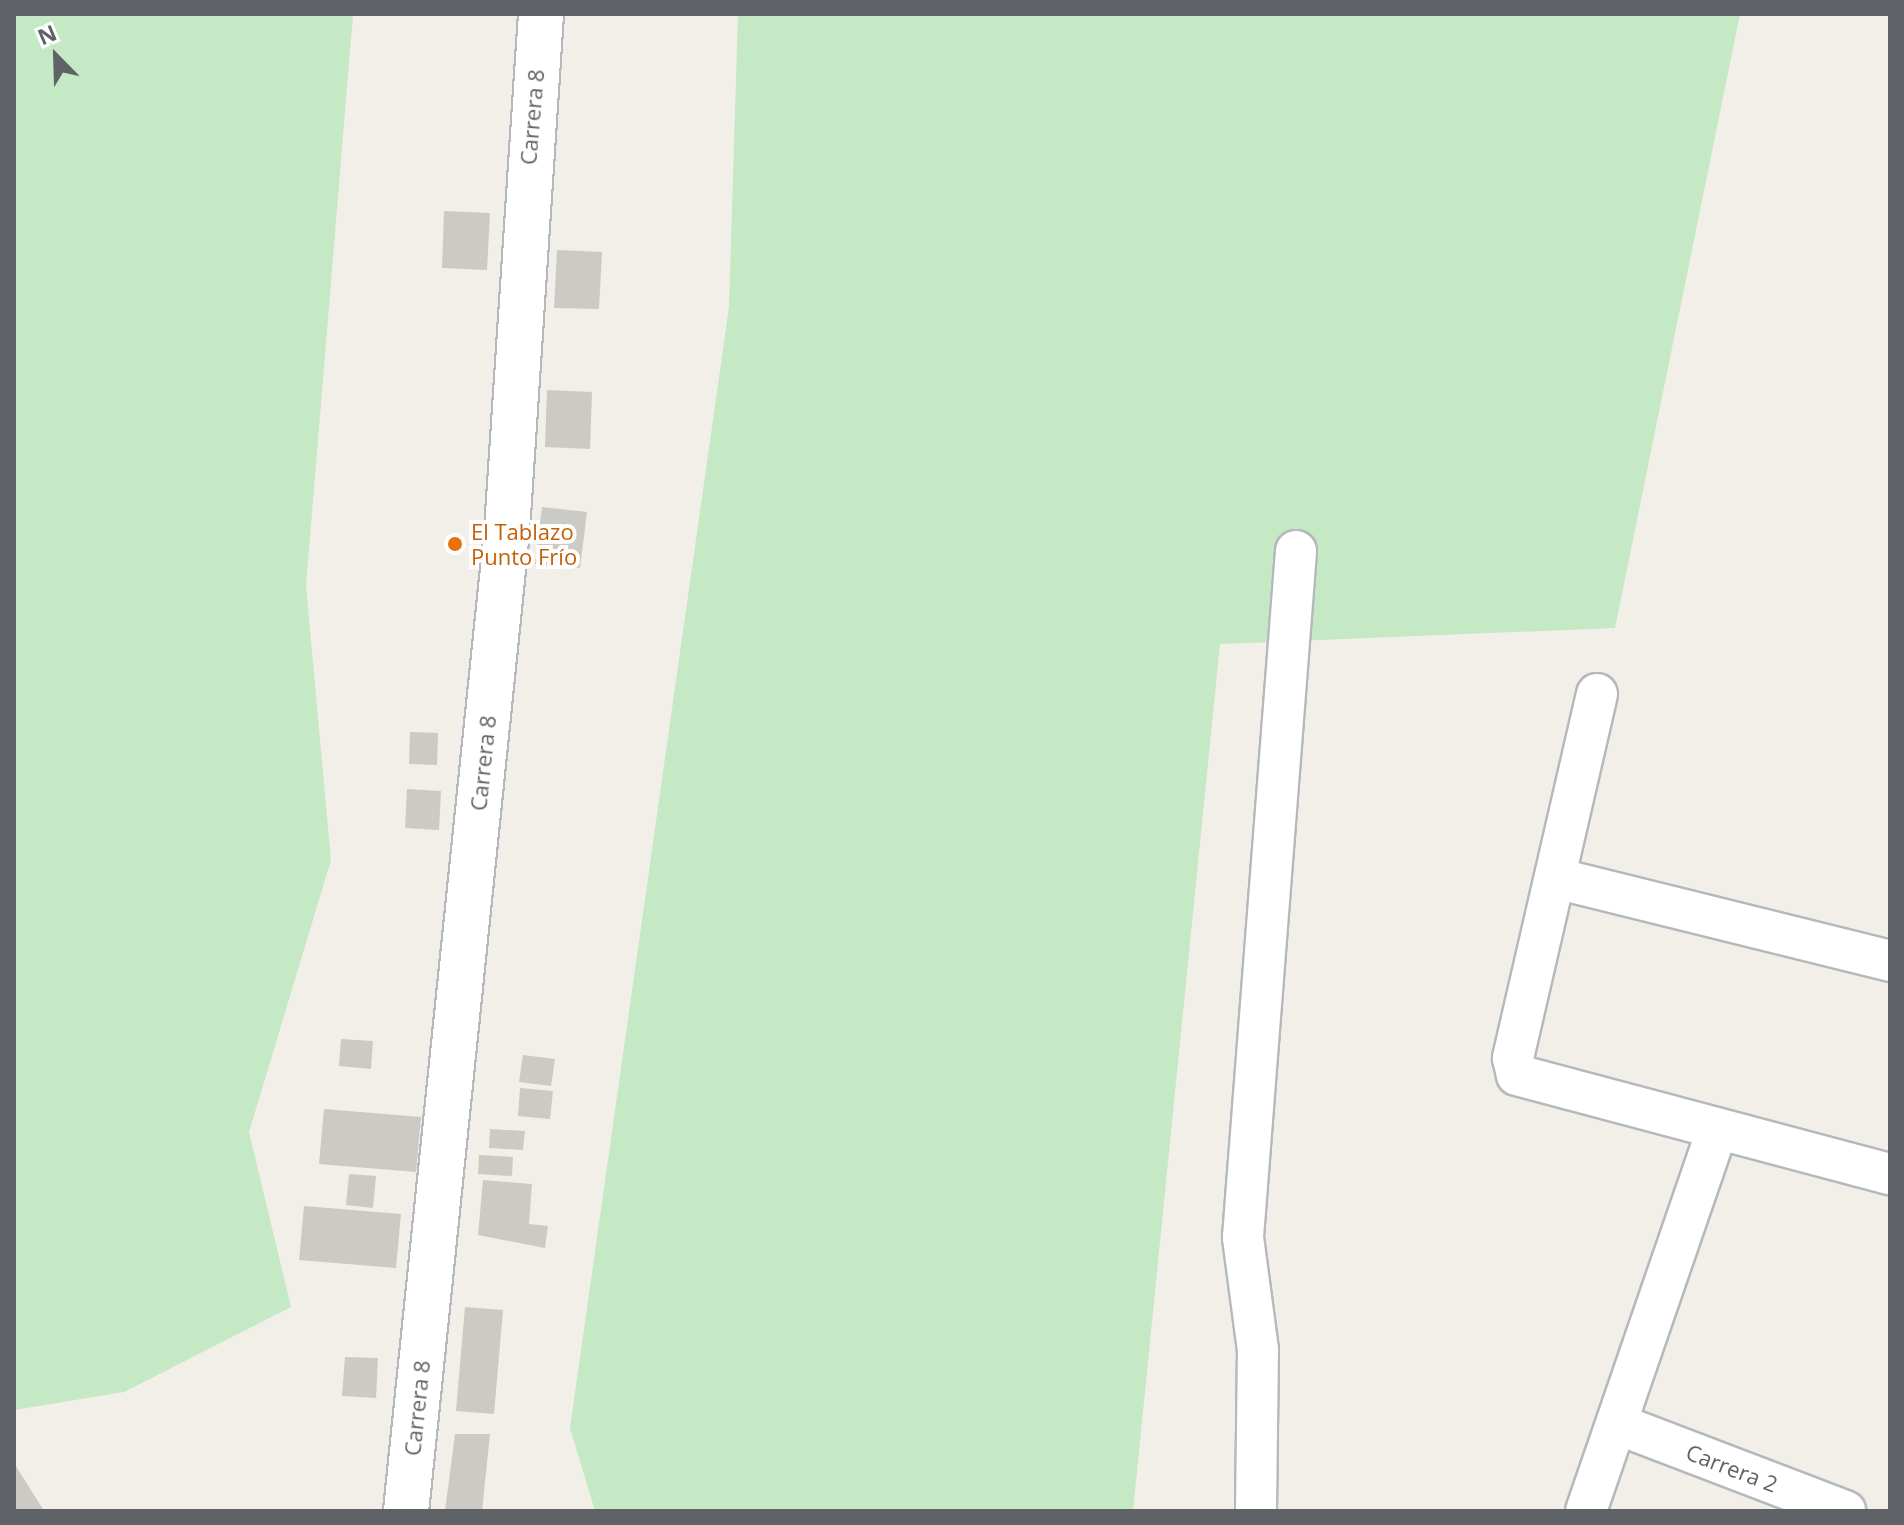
<!DOCTYPE html>
<html>
<head>
<meta charset="utf-8">
<style>
	body { margin:0 }
	#map { position:relative; width:1904px; height:1525px; overflow:hidden; background:#f1efe8; font-family:"Open Sans",sans-serif }
	div>[style] { position:absolute }
	[style*='--x'] { left:calc(var(--x)*1px); top:calc(var(--y)*1px); width:calc(var(--w)*1px); rotate:calc(var(--a)*1deg) }
	.green>* { inset:0; background:#c5e8c5 }
	.building>* { inset:0; background:#cccac5 }
	.roads { filter:drop-shadow(2px 0 #b5b8bc) drop-shadow(-2px 0 #b5b8bc) drop-shadow(0 2px #b5b8bc) drop-shadow(0 -2px #b5b8bc) }
	.minor>* { height:40px; margin:-20px; padding:0 20px; transform-origin:20px; border-radius:20px; background:#fff }
	.tertiary>* { height:44px; margin:-22px; padding:0 22px; transform-origin:22px; border-radius:22px; background:#fff }
	.dots>* { width:22px; height:22px; translate:-50% -50%; box-sizing:border-box; border:4px solid #fff; border-radius:50% }
	span { translate:-50% -50%; white-space:nowrap; text-align:center; line-height:1.15; -webkit-text-stroke:8px #fff; paint-order:stroke }
	.street-label { font-size:22px; color:#5f6368 }
	.food-label { font-size:22px; color:#c56008 }
	.left { translate:0 -50%; text-align:left }
	.frame { position:absolute; inset:0; border:16px solid #5f6368; pointer-events:none }
	.north { position:absolute; left:16px; top:16px; width:80px; height:80px; -webkit-text-stroke:6px #fff; paint-order:stroke; rotate:337deg; font-size:22px; font-weight:700; line-height:32px; text-align:center; color:#5f6368 }
	.north::after { content:''; display:block; margin:auto; width:28px; height:36px; background:#5f6368; clip-path:polygon(50% 0,100% 100%,50% 72%,0 100%) }
</style>
</head>
<body>
<div id="map">
	<div class="green">
		<div style="clip-path:polygon(14px 14px,353px 14px,306px 586px,331px 860px,249px 1132px,291px 1307px,124px 1392px,14px 1410px)"></div>
		<div style="clip-path:polygon(738px 14px,1740px 14px,1615px 628px,1220px 644px,1133px 1511px,595px 1511px,570px 1428px,729px 307px)"></div>
	</div>
	<div class="building">
		<div style="clip-path:polygon(444px 211px,490px 213px,487px 270px,442px 268px)"></div>
		<div style="clip-path:polygon(557px 250px,602px 252px,599px 309px,554px 308px)"></div>
		<div style="clip-path:polygon(547px 390px,592px 392px,590px 449px,545px 447px)"></div>
		<div style="clip-path:polygon(542px 507px,587px 512px,580px 568px,535px 564px)"></div>
		<div style="clip-path:polygon(410px 732px,438px 733px,437px 765px,409px 764px)"></div>
		<div style="clip-path:polygon(407px 789px,441px 791px,439px 830px,405px 828px)"></div>
		<div style="clip-path:polygon(341px 1039px,373px 1041px,371px 1069px,339px 1066px)"></div>
		<div style="clip-path:polygon(523px 1055px,555px 1059px,551px 1086px,519px 1082px)"></div>
		<div style="clip-path:polygon(520px 1088px,553px 1091px,550px 1119px,518px 1116px)"></div>
		<div style="clip-path:polygon(324px 1109px,421px 1117px,416px 1172px,319px 1164px)"></div>
		<div style="clip-path:polygon(490px 1129px,525px 1131px,523px 1150px,489px 1148px)"></div>
		<div style="clip-path:polygon(479px 1155px,513px 1157px,512px 1176px,478px 1174px)"></div>
		<div style="clip-path:polygon(349px 1174px,376px 1176px,373px 1208px,346px 1205px)"></div>
		<div style="clip-path:polygon(483px 1180px,532px 1184px,529px 1224px,548px 1226px,545px 1248px,478px 1235px)"></div>
		<div style="clip-path:polygon(304px 1206px,401px 1214px,396px 1268px,299px 1260px)"></div>
		<div style="clip-path:polygon(465px 1307px,503px 1310px,494px 1414px,456px 1411px)"></div>
		<div style="clip-path:polygon(345px 1357px,378px 1358px,376px 1398px,342px 1396px)"></div>
		<div style="clip-path:polygon(455px 1434px,490px 1434px,482px 1511px,445px 1511px)"></div>
		<div style="clip-path:polygon(14px 1463px,44px 1511px,14px 1511px)"></div>
	</div>
	<div class="roads">
		<div class="minor">
			<div style="--x:1597;--y:694;--w:374;--a:103"></div>
			<div style="--x:1513;--y:1058;--w:17;--a:77"></div>
			<div style="--x:1517;--y:1075;--w:386;--a:14.9"></div>
			<div style="--x:1555;--y:878;--w:345;--a:13.9"></div>
			<div style="--x:1620;--y:1425;--w:241;--a:20.9"></div>
			<div style="--x:1256;--y:1511;--w:161;--a:-89.3"></div>
			<div style="--x:1258;--y:1350;--w:114;--a:-97.6"></div>
			<div style="--x:1243;--y:1237;--w:688;--a:-85.58"></div>
			<div style="--x:1586;--y:1511;--w:403;--a:-71"></div>
		</div>
		<div class="tertiary">
			<div style="--x:406;--y:1511;--w:986;--a:-84.12"></div>
			<div style="--x:507;--y:530;--w:517;--a:-86.23"></div>
		</div>
	</div>
	<div class="dots">
		<div style="left:455px;top:544px;background:#e8710a"></div>
	</div>
	<div class="street-label">
		<span style="left:532px;top:117px;rotate:-85deg">Carrera 8</span>
		<span style="left:483px;top:763px;rotate:-84deg">Carrera 8</span>
		<span style="left:417px;top:1408px;rotate:-84deg">Carrera 8</span>
		<span style="left:1732px;top:1468px;rotate:21deg">Carrera 2</span>
	</div>
	<div class="food-label">
		<span class="left" style="left:471px;top:544px">El Tablazo<br>Punto Frío</span>
	</div>
	<div class="frame"></div>
	<div class="north">N</div>
</div>
</body>
</html>
